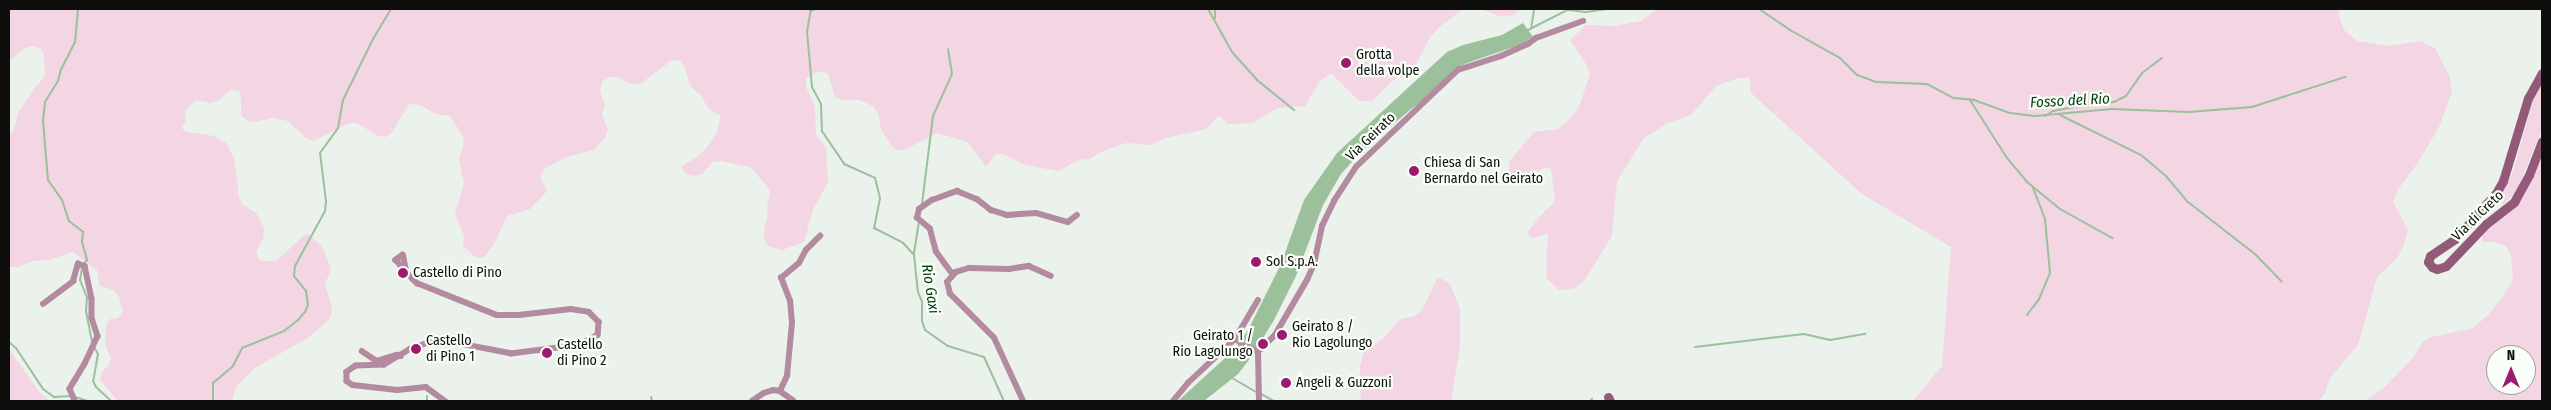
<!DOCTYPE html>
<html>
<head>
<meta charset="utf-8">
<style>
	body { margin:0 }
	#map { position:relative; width:2551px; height:410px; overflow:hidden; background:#ebf1eb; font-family:"Fira Sans Condensed",sans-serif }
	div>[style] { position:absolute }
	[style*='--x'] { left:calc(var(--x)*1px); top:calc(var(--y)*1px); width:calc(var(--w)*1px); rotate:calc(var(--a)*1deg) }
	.green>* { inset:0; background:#f3d5e4 }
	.water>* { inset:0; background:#9bc09b }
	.stream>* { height:2px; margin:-1px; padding:0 1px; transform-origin:1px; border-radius:1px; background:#9bc09b }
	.street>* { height:5.5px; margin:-2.75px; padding:0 2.75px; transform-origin:2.75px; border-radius:2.75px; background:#b38a9f }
	.secondary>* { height:9px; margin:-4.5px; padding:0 4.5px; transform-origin:4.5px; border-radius:4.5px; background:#925978 }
	.dots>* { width:14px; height:14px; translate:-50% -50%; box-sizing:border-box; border:2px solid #f9fff8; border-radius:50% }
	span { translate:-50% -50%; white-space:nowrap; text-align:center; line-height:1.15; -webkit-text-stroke:4.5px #f9fff8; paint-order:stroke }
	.poi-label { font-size:14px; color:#0e0f0d }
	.left { translate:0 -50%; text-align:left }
	.right { translate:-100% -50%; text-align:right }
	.street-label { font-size:14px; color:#0e0f0d }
	.water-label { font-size:15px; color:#013b0a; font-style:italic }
	.frame { position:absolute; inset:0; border:10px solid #0e0f0d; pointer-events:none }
	.north { position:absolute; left:2486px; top:345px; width:50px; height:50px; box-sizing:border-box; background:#f9fff8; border:1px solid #9b9f9a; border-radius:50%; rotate:0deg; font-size:14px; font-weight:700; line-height:20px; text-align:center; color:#0e0f0d }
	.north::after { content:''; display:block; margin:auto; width:18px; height:22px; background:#9b1a6f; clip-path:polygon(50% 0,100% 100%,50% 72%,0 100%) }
</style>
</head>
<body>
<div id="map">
	<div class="green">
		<div style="clip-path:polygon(13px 9px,1471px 9px,1462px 10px,1439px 27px,1429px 39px,1415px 66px,1392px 81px,1372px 101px,1359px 101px,1331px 73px,1320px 81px,1305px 106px,1277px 108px,1253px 123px,1227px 124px,1219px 115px,1206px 129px,1166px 138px,1150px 145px,1126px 143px,1103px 151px,1088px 160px,1080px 159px,1059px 171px,1025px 165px,1004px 154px,996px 154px,986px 167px,968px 142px,937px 133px,904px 150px,896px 150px,890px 144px,881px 129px,878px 113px,873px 106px,859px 100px,842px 100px,835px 97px,828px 74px,821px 71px,813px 74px,806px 79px,806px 87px,815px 107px,816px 135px,826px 148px,828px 182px,813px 210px,804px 242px,782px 250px,768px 246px,764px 239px,765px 224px,768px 216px,767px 208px,770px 192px,766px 185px,750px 167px,721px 161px,713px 162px,702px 174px,694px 176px,685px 174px,682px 166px,697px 157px,708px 146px,717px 132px,721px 116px,708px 108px,700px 94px,694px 90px,689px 83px,685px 67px,680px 61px,672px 60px,640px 84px,631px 84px,617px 77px,609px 77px,602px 82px,600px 91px,605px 106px,602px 114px,608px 130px,605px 137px,594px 150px,566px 157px,544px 169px,540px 176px,547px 191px,530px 209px,507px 216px,493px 246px,483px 258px,474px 256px,463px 245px,464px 236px,455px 214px,464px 184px,459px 159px,464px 144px,463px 136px,450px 116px,435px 114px,421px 105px,409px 104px,392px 132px,386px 137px,378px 136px,357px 123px,350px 123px,313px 141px,306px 138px,288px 121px,272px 118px,256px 122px,248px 121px,241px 115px,241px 99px,239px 91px,231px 89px,219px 100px,211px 103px,195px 100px,185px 112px,186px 120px,181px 128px,188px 132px,214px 136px,226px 143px,234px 158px,239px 197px,242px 204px,256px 213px,264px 228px,263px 238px,256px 253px,260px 261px,276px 261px,307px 233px,322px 246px,331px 269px,325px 284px,332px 308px,331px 316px,326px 323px,306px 339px,256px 367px,236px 387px,232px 401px,120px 401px,116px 399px,100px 380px,102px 372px,108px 366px,111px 359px,105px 344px,106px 326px,110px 319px,118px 318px,123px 311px,119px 297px,114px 290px,100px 286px,97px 270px,73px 252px,49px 260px,33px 261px,18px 267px,9px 267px,9px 136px,14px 129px,18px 113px,36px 86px,42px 80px,45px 73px,44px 55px,40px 48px,32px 46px,24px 49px,9px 61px,9px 10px)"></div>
		<div style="clip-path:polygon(1480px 9px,1520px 9px,1514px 15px,1500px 16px)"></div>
		<div style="clip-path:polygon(1657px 9px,2339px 9px,2339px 16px,2344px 30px,2357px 41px,2389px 46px,2420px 41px,2435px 48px,2450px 77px,2452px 92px,2439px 127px,2417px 164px,2399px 188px,2393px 202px,2408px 230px,2404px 244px,2398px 257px,2377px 277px,2358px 345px,2330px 378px,2325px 393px,2319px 401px,1913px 401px,1942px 366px,1951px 247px,1862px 194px,1751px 93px,1749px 77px,1738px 78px,1716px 86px,1691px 115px,1666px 124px,1644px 138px,1617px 181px,1612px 236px,1584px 281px,1574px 289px,1559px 290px,1546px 278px,1548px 233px,1535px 238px,1530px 237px,1527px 233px,1540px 216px,1555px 201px,1551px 169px,1546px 167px,1531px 176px,1520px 178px,1509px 173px,1509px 162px,1534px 132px,1558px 129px,1570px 119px,1579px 107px,1590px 74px,1586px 64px,1570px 40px,1586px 25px,1615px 26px,1641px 21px)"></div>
		<div style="clip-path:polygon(2542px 82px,2542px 129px,2517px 191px,2503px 205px,2500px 196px,2513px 172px,2533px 100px)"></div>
		<div style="clip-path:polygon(evenodd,2542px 154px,2542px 401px,2365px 401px,2383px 389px,2412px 359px,2423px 342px,2432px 337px,2473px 328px,2488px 315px,2502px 298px,2513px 280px,2511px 256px,2506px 246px,2494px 242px,2483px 242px,2481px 235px,2523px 197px,2542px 154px,2496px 355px,2526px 355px,2526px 385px,2496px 385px,2496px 355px)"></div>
		<div style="clip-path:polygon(1438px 277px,1450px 284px,1460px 309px,1460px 346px,1451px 401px,1361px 401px,1360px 367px,1364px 352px,1384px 338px,1400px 319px,1415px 316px,1422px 310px)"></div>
		<div style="clip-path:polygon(9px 349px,40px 393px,50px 401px,9px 401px)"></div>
	</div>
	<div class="water">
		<div style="clip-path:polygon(1523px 23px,1533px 37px,1527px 40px,1528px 42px,1467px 63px,1454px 70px,1430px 95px,1411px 109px,1361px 152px,1341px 174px,1323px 205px,1296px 276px,1274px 320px,1252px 356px,1238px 374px,1204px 401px,1178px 401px,1235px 349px,1248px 330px,1281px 264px,1304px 200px,1337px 153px,1447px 52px,1463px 45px,1502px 35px)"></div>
	</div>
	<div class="stream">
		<div style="--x:78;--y:9;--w:33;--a:95"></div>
		<div style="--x:75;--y:42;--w:30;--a:117"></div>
		<div style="--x:61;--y:69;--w:12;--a:104"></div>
		<div style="--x:58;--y:81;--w:25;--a:122"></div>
		<div style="--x:45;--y:102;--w:19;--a:96"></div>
		<div style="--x:43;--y:121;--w:59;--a:85.2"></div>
		<div style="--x:48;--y:180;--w:24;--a:55"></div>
		<div style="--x:62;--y:200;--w:22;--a:72"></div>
		<div style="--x:69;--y:221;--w:18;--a:38"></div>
		<div style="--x:83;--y:232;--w:10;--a:96"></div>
		<div style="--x:82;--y:242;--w:19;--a:74"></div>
		<div style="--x:87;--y:260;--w:4;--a:135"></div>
		<div style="--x:811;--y:9;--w:22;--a:100"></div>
		<div style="--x:807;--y:31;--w:56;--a:84.9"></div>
		<div style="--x:812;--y:87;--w:19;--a:62"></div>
		<div style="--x:821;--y:104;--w:27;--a:88"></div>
		<div style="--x:822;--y:131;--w:40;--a:56"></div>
		<div style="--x:844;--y:164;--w:34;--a:24"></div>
		<div style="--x:875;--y:178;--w:21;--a:76"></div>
		<div style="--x:880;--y:198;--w:31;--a:101"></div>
		<div style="--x:874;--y:228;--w:33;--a:27"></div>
		<div style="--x:903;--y:243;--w:16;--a:47"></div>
		<div style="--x:914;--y:255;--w:37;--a:84"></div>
		<div style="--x:918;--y:292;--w:11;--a:68"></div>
		<div style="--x:922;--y:302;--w:19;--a:90"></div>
		<div style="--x:922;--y:321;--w:9;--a:72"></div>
		<div style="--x:925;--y:330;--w:28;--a:35"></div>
		<div style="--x:948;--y:346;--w:38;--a:17"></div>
		<div style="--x:984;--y:357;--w:48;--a:65.6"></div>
		<div style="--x:870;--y:9;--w:3;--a:0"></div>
		<div style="--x:1208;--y:9;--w:49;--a:60.8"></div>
		<div style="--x:1232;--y:52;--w:38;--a:48"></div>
		<div style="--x:1257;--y:80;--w:48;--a:39"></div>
		<div style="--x:1215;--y:9;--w:9;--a:90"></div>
		<div style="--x:1759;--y:9;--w:37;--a:34"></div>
		<div style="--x:1790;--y:30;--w:57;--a:29.2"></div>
		<div style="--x:1840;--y:58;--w:24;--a:45"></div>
		<div style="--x:1857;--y:75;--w:20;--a:20"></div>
		<div style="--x:1876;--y:82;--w:51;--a:2.2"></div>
		<div style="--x:1927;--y:84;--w:30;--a:28"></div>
		<div style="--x:1953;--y:98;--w:21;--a:5"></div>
		<div style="--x:1974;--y:100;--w:38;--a:20"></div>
		<div style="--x:2010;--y:113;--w:25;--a:7"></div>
		<div style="--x:2035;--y:116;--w:77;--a:-5.2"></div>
		<div style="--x:2112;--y:109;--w:77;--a:2.2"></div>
		<div style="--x:2189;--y:112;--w:63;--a:-4.5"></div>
		<div style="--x:2252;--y:107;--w:98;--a:-17.9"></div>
		<div style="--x:1569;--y:10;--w:17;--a:7"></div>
		<div style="--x:1586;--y:12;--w:21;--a:-8"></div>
		<div style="--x:810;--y:11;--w:6;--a:-18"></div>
		<div style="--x:1531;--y:29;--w:20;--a:-81"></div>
		<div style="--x:1528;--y:30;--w:46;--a:-27.1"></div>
		<div style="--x:1970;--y:100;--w:69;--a:57.5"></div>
		<div style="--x:2007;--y:158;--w:30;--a:50"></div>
		<div style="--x:2026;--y:181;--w:44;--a:39.5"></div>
		<div style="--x:2060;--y:209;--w:60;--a:29.1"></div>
		<div style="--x:2060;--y:115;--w:90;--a:26.3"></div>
		<div style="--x:2141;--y:155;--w:33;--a:40"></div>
		<div style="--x:2166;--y:176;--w:34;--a:50"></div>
		<div style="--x:2188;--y:202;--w:86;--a:37.9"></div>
		<div style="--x:2256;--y:255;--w:37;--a:46"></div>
		<div style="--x:2045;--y:116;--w:9;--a:-32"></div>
		<div style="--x:2053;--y:111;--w:20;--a:-11"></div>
		<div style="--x:2073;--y:107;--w:41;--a:-7"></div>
		<div style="--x:2114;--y:102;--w:13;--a:-27"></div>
		<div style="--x:2126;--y:96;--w:28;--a:-55"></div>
		<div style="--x:2142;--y:73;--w:25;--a:-37"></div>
		<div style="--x:922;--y:204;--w:89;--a:-82.9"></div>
		<div style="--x:933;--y:116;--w:46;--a:-65.7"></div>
		<div style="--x:952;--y:74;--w:25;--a:-99"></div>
		<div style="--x:914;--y:253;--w:32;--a:-81"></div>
		<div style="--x:82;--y:268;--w:12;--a:99"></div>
		<div style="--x:80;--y:280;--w:18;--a:68"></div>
		<div style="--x:87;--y:297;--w:14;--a:94"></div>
		<div style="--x:86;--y:311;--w:33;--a:79"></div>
		<div style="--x:2027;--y:315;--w:20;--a:-53"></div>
		<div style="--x:2039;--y:299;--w:28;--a:-67"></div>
		<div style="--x:2050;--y:273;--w:54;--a:-95.3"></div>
		<div style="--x:2045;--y:219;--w:34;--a:-111"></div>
		<div style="--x:9;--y:342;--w:9;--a:41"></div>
		<div style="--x:16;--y:348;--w:49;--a:56.6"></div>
		<div style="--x:43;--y:389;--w:14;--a:36"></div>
		<div style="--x:54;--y:397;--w:17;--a:-3"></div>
		<div style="--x:94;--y:347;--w:8;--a:60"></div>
		<div style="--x:98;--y:354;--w:27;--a:100"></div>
		<div style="--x:93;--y:381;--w:7;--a:63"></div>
		<div style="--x:96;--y:387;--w:21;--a:43"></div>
		<div style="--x:1695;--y:347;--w:110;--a:-6.8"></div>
		<div style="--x:1804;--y:334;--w:27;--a:13"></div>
		<div style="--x:1830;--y:340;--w:36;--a:-10"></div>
		<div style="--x:1232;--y:378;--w:28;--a:30"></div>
		<div style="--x:1261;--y:394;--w:15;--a:28"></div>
		<div style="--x:427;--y:396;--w:5;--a:90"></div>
		<div style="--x:75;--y:397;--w:13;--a:18"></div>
		<div style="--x:651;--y:397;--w:4;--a:76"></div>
		<div style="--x:213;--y:401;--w:18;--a:-90"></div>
		<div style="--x:213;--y:383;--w:26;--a:-40"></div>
		<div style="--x:233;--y:366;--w:20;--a:-63"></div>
		<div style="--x:242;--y:348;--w:45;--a:-22"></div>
		<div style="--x:284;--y:331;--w:18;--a:-38"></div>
		<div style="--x:298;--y:320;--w:11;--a:-49"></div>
		<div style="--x:305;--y:312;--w:8;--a:-67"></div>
		<div style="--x:308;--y:305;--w:14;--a:-98"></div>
		<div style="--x:306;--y:291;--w:19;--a:-129"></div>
		<div style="--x:294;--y:276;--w:10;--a:-84"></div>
		<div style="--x:295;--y:266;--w:63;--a:-61.4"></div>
		<div style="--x:325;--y:211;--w:10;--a:-84"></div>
		<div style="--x:326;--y:201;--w:48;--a:-97.1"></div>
		<div style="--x:320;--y:153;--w:31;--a:-54"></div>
		<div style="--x:338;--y:128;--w:28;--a:-80"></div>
		<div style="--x:343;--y:100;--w:68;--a:-63.8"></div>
		<div style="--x:373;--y:39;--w:35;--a:-59"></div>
		<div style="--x:1590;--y:401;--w:3;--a:-45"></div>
	</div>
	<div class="street">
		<div style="--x:406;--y:271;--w:16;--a:-101"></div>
		<div style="--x:403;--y:255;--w:9;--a:144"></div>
		<div style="--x:396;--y:260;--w:15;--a:48"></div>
		<div style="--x:406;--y:271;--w:11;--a:49"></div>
		<div style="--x:413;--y:279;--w:6;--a:45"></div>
		<div style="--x:417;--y:283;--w:86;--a:21.8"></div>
		<div style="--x:497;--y:315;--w:22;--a:0"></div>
		<div style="--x:519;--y:315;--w:52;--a:-6.6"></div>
		<div style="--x:571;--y:309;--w:18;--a:9"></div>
		<div style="--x:589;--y:312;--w:14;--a:45"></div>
		<div style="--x:599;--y:322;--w:13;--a:94"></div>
		<div style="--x:598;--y:335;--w:20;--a:150"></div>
		<div style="--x:581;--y:345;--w:70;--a:172.6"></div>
		<div style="--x:512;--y:354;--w:53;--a:-169.1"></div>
		<div style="--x:460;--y:344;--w:31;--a:-178"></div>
		<div style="--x:429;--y:343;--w:19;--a:162"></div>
		<div style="--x:411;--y:349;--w:31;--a:149"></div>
		<div style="--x:384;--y:365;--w:28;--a:178"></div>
		<div style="--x:356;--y:366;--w:11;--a:146"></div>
		<div style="--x:347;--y:372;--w:9;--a:90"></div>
		<div style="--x:347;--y:381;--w:7;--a:34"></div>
		<div style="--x:353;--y:385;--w:44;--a:6.5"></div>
		<div style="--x:397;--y:390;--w:29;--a:-6"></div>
		<div style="--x:426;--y:387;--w:24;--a:36"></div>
		<div style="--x:952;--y:274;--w:27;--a:-126"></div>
		<div style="--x:936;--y:252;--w:24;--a:-105"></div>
		<div style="--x:930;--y:229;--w:17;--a:-140"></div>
		<div style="--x:917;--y:218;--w:9;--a:-77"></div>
		<div style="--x:919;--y:209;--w:16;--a:-35"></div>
		<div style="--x:932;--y:200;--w:27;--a:-20"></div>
		<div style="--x:957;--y:191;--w:22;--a:22"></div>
		<div style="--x:977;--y:199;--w:18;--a:38"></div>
		<div style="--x:991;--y:210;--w:17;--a:17"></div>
		<div style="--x:1007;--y:215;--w:29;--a:-4"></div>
		<div style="--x:1036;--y:213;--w:33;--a:16"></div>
		<div style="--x:1068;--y:222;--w:11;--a:-38"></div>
		<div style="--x:43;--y:304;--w:38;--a:-37"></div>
		<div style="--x:73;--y:281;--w:18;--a:-74"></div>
		<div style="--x:78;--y:264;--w:7;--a:16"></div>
		<div style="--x:85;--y:266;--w:33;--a:78"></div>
		<div style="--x:92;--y:298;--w:20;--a:90"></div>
		<div style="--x:92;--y:318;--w:19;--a:72"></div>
		<div style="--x:98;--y:336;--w:31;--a:115"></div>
		<div style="--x:85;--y:364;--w:29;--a:121"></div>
		<div style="--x:70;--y:389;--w:13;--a:67"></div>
		<div style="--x:1235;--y:339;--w:26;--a:29"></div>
		<div style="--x:362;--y:351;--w:18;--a:34"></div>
		<div style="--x:377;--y:361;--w:21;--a:-17"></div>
		<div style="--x:397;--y:355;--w:4;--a:14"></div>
		<div style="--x:780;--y:391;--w:17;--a:-65"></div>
		<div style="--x:787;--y:376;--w:53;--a:-84.6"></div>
		<div style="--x:792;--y:323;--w:22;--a:-95"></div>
		<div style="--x:790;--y:301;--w:25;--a:-111"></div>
		<div style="--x:781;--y:278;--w:23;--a:-40"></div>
		<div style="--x:799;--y:263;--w:15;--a:-62"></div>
		<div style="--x:806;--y:250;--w:20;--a:-45"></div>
		<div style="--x:752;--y:401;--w:14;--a:-34"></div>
		<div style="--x:764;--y:393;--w:9;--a:-18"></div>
		<div style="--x:773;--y:390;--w:7;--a:8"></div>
		<div style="--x:780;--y:391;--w:16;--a:35"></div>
		<div style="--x:1023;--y:401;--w:69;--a:-114.7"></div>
		<div style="--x:994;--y:338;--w:62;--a:-135"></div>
		<div style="--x:950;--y:294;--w:12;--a:-104"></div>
		<div style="--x:947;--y:282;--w:13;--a:-48"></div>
		<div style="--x:956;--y:272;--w:14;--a:-17"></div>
		<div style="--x:969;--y:268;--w:40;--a:1.4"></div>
		<div style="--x:1009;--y:269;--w:20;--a:-9"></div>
		<div style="--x:1029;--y:266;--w:24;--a:24"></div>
		<div style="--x:1173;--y:401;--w:23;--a:-50"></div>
		<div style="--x:1188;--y:383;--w:64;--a:-43.1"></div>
		<div style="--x:1235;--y:339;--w:45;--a:-59.5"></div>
		<div style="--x:1259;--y:401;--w:49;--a:-91.2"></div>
		<div style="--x:1258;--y:352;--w:24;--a:-45"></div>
		<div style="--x:1275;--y:335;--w:64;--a:-59.8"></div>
		<div style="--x:1307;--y:280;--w:17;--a:-66"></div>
		<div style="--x:1314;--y:264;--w:39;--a:-78"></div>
		<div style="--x:1322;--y:226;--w:28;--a:-64"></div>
		<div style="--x:1334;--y:201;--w:40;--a:-57.1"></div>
		<div style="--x:1356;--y:167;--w:141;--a:-43.6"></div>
		<div style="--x:1458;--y:70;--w:45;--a:-18"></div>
		<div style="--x:1501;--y:56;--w:30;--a:-24"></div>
		<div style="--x:1528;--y:44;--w:10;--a:-37"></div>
		<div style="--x:1536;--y:38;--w:50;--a:-19.9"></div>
	</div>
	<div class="secondary">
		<div style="--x:2542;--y:73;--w:29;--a:119"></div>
		<div style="--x:2528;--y:98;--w:87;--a:106.8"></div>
		<div style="--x:2503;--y:181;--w:14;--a:120"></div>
		<div style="--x:2496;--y:193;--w:62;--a:131.7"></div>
		<div style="--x:2455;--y:239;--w:30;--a:146"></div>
		<div style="--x:2430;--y:256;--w:6;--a:108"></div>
		<div style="--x:2428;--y:262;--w:6;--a:51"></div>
		<div style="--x:2432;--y:267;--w:5;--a:22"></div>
		<div style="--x:2437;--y:269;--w:9;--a:-18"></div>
		<div style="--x:2446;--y:266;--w:58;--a:-46.4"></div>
		<div style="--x:2486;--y:224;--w:36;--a:-38"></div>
		<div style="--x:2514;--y:202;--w:31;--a:-61"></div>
		<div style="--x:2529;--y:175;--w:36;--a:-69"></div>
		<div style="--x:1608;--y:397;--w:4;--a:63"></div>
	</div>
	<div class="dots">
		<div style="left:1346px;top:63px;background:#9b1a6f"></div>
		<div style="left:1414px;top:171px;background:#9b1a6f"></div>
		<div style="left:1256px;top:262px;background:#9b1a6f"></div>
		<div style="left:403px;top:273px;background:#9b1a6f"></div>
		<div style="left:1282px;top:335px;background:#9b1a6f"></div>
		<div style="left:1263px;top:344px;background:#9b1a6f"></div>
		<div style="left:416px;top:349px;background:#9b1a6f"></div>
		<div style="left:547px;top:353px;background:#9b1a6f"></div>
		<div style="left:1286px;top:383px;background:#9b1a6f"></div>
	</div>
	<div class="poi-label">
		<span class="left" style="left:1356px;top:63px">Grotta<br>della volpe</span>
		<span class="left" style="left:1424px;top:171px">Chiesa di San<br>Bernardo nel Geirato</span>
		<span class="left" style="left:1266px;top:262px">Sol S.p.A.</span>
		<span class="left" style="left:413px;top:273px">Castello di Pino</span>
		<span class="left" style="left:1292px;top:335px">Geirato 8 /<br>Rio Lagolungo</span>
		<span class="right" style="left:1253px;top:344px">Geirato 1 /<br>Rio Lagolungo</span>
		<span class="left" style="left:426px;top:349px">Castello<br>di Pino 1</span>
		<span class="left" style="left:557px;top:353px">Castello<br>di Pino 2</span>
		<span class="left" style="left:1296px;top:383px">Angeli &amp; Guzzoni</span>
	</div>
	<div class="street-label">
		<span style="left:1371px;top:137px;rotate:-44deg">Via Geirato</span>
		<span style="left:2478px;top:216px;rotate:-44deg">Via di Creto</span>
	</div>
	<div class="water-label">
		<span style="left:2070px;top:101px;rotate:-3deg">Fosso del Rio</span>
		<span style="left:930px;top:289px;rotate:81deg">Rio Gaxi</span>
	</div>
	<div class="frame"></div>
	<div class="north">N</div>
</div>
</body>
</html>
